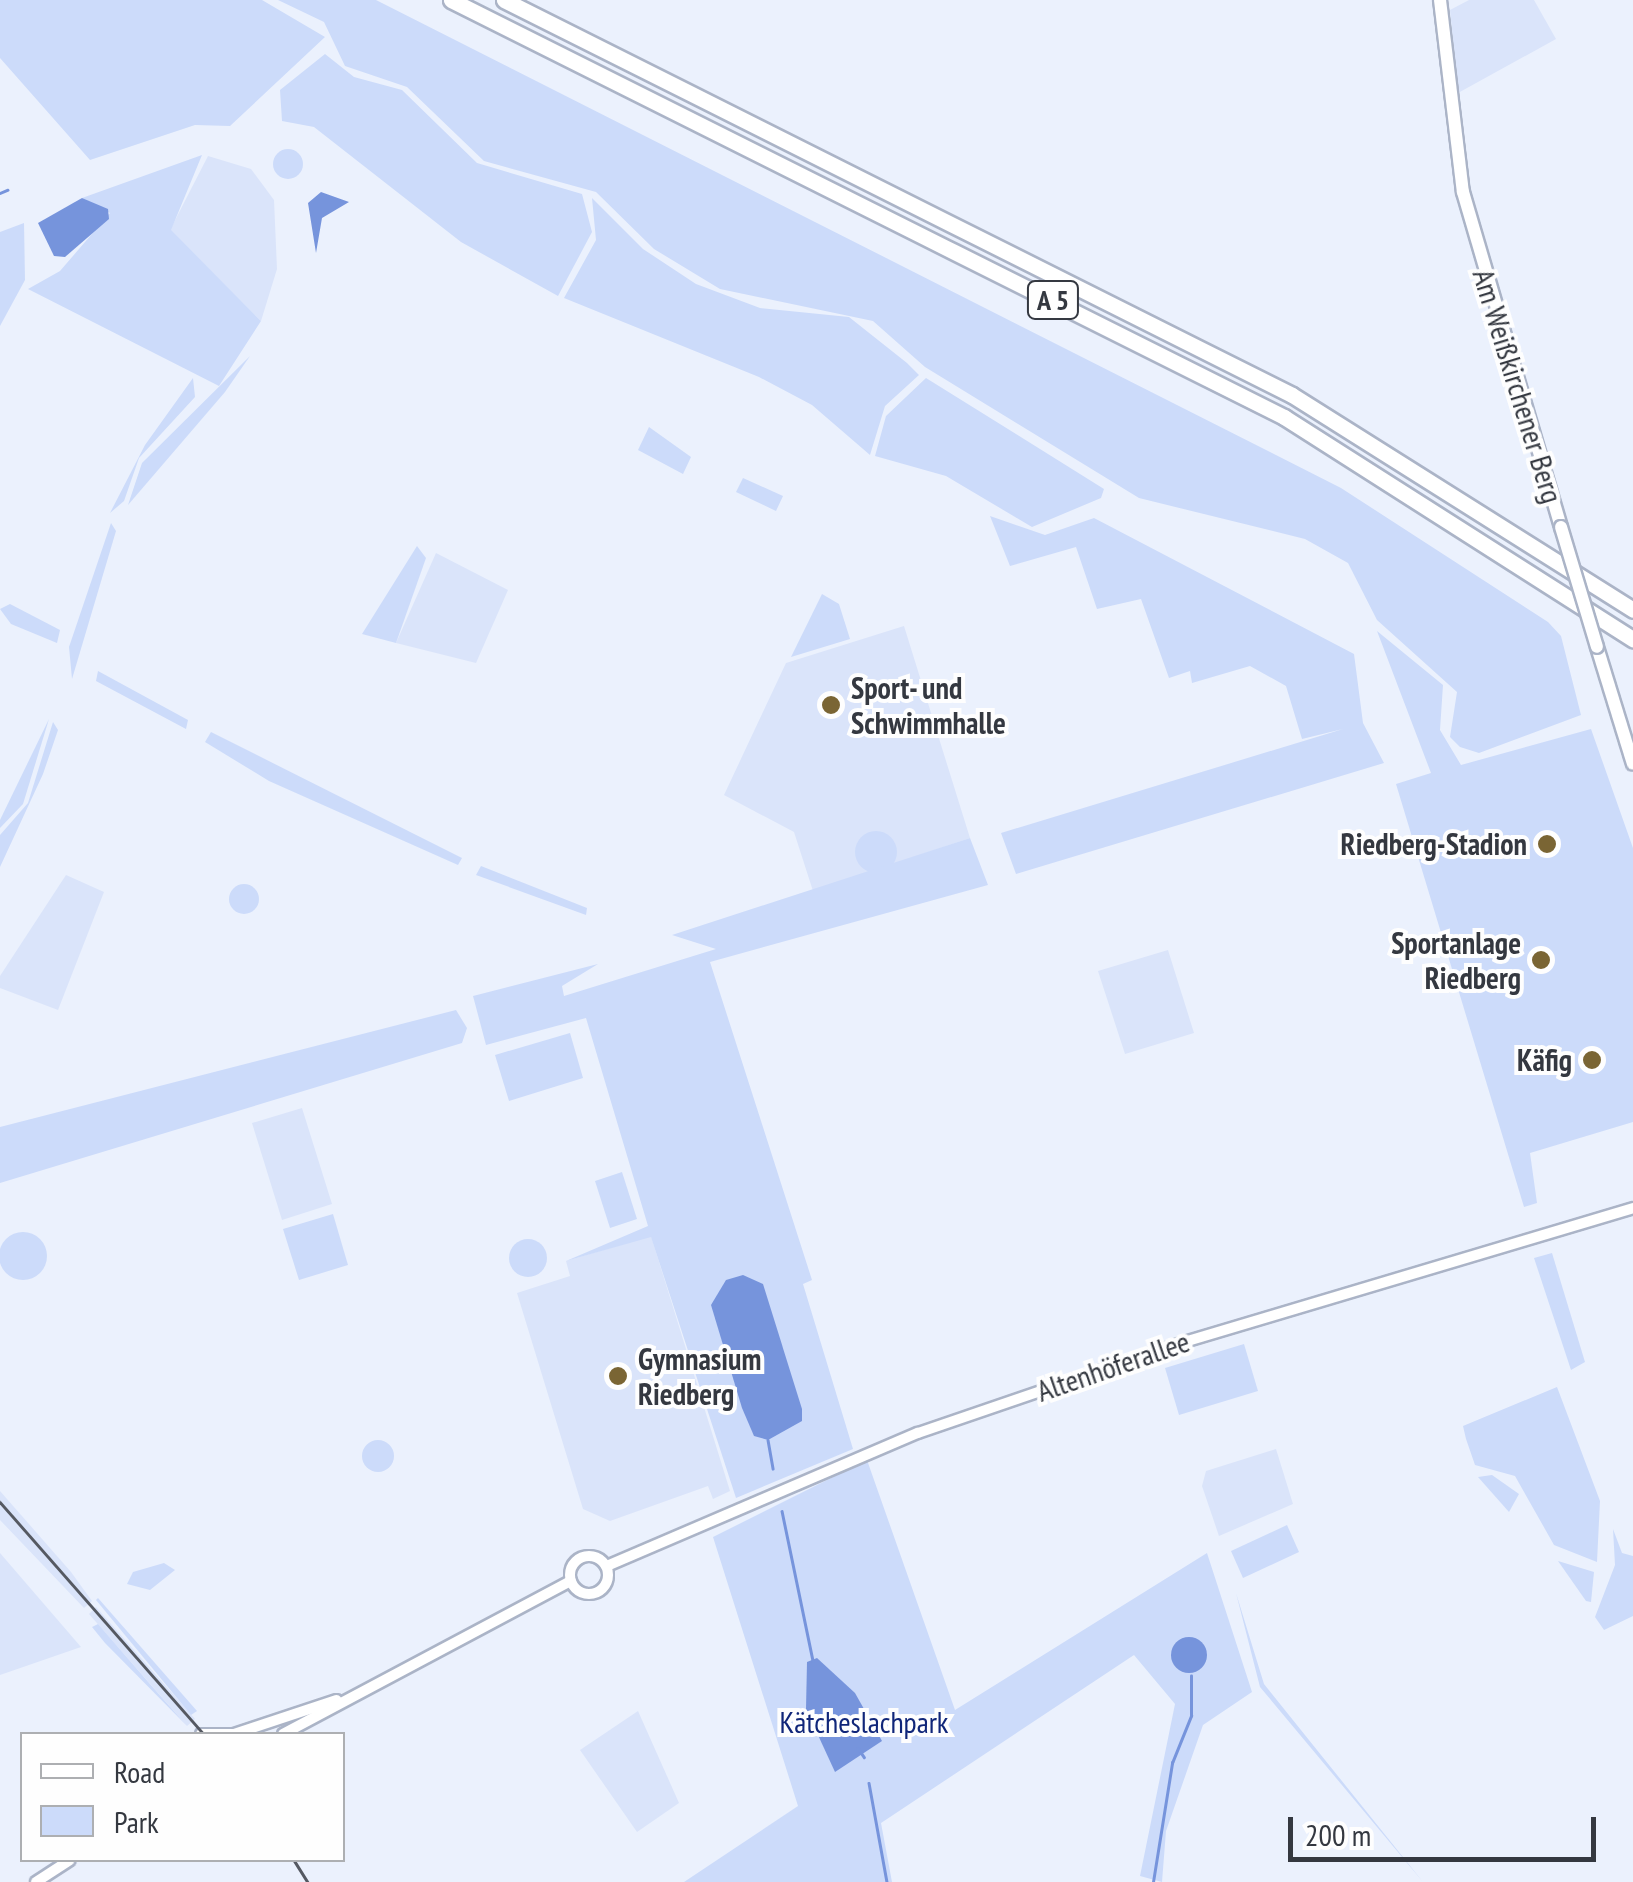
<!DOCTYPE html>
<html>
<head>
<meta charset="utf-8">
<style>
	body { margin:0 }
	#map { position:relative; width:1633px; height:1882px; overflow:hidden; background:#ebf1fd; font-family:"PT Sans Narrow",sans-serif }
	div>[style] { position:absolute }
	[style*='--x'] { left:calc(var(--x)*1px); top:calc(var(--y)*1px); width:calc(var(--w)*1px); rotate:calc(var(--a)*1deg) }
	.built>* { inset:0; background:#dae4fa }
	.green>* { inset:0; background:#ccdbfa }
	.round { border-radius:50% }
	.water>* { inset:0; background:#7694dc }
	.stream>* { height:2.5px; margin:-1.25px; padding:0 1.25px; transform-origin:1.25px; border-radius:1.25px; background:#7694dc }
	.roads { filter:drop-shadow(2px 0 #abb4c7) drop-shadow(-2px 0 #abb4c7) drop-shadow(0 2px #abb4c7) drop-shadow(0 -2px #abb4c7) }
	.minor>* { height:10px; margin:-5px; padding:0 5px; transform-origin:5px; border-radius:5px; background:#fff }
	.minor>.ring { margin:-5px; padding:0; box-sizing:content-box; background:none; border:10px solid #fff; border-radius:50% }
	.major>* { height:12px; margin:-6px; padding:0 6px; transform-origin:6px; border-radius:6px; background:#fff }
	.highway>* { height:15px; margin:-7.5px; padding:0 7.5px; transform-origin:7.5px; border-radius:7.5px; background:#fff }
	.tram>* { height:2.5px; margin:-1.25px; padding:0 1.25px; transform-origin:1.25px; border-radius:1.25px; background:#555962 }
	.bridges { filter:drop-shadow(2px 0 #abb4c7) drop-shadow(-2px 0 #abb4c7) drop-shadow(0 2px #abb4c7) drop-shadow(0 -2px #abb4c7) }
	.major-bridge>* { height:12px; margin:-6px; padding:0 6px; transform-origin:6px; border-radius:6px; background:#fff }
	.dots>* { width:28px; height:28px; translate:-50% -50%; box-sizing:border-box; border:5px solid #fefefe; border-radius:50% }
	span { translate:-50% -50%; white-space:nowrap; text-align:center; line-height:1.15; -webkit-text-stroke:8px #fefefe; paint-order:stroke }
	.shield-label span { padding:2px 8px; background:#fefefe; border:2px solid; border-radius:8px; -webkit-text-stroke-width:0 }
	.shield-label { font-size:28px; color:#343840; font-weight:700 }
	.street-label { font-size:30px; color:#343840 }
	.poi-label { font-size:30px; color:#343840; font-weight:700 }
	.left { translate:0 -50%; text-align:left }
	.right { translate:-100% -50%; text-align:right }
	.park-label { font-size:30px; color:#102679 }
	.legend { position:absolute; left:20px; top:1732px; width:325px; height:130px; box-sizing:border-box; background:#fefefe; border:2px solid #adafb2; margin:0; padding:12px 18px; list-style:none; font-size:30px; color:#343840 }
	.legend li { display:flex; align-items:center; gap:20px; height:50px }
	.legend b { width:50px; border:2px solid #adafb2 }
	.scale { position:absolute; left:1288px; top:1817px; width:308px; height:45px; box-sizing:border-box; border:5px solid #343840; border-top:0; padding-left:12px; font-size:30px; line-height:35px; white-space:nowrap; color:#343840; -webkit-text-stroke:8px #fefefe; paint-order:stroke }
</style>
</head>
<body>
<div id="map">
	<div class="built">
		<div style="clip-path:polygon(1469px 0,1534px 0,1556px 39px,1458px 93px,1450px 10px)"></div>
		<div style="clip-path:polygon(208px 156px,251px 169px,274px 200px,277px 269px,261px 321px,170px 230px)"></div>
		<div style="clip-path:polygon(436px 553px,508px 590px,476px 663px,396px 643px)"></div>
		<div style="clip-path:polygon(904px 626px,970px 838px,813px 891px,794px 832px,724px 795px,786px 663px)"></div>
		<div style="clip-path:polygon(66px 875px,104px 892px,58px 1010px,0 988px,0 976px)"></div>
		<div style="clip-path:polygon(1168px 950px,1194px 1033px,1125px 1054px,1098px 971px)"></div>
		<div style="clip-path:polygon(302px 1108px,332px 1204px,282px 1220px,252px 1123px)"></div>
		<div style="clip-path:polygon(651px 1236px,730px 1491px,713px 1499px,708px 1486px,610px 1521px,583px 1509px,517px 1293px,570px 1276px,566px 1261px)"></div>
		<div style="clip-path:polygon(1276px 1449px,1293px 1504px,1219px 1536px,1202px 1486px,1206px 1471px)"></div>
		<div style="clip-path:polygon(0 1491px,71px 1572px,92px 1601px,84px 1608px,0 1520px)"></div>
		<div style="clip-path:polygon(0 1553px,81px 1647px,0 1675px)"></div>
		<div style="clip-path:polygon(96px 1607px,195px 1719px,187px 1726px,89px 1614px)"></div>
		<div style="clip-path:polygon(638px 1711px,679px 1803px,637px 1832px,580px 1750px)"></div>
	</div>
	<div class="green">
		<div style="clip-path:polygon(0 0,262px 0,325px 37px,230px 126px,195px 125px,90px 160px,0 58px)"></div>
		<div style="clip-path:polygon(278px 0,376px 0,1341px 488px,1548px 622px,1561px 636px,1581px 715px,1479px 753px,1460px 747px,1450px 737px,1457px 692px,1377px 620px,1348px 563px,1305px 539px,1139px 498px,925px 367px,873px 321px,720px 289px,654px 249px,596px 192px,484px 161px,407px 87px,345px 66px,324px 22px)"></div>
		<div style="clip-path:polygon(325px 54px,354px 77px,402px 90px,477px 163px,582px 194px,592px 232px,558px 296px,461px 242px,314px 127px,282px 121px,280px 90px)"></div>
		<div class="round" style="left:273px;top:149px;width:30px;height:30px"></div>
		<div style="clip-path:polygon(202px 155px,171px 230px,261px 321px,219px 386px,28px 289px,60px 271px,110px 213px,82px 198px)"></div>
		<div style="clip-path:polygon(592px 198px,643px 249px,696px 284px,760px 308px,849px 317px,907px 363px,919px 375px,885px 406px,870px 455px,812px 405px,759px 377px,564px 298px,596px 240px)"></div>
		<div style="clip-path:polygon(24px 223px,25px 280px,0 326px,0 232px)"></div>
		<div style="clip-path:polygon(250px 356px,225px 392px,128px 505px,142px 463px)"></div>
		<div style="clip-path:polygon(193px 378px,195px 397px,139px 458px,124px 501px,110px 513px,145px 445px)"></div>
		<div style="clip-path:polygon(926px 378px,1104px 489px,1101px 498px,1032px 527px,946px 476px,875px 456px,886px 416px)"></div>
		<div style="clip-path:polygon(649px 427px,691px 457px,683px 474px,638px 450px)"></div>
		<div style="clip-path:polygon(743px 478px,783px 496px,776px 511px,736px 492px)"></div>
		<div style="clip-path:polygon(990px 516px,1045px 535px,1094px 518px,1354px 654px,1363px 723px,1384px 763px,1016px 874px,1001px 833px,1343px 729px,1302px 739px,1286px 686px,1250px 666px,1192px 683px,1190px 671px,1169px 678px,1141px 599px,1097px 609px,1076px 547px,1010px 566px)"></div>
		<div style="clip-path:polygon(111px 523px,116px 531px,72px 679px,69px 647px)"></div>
		<div style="clip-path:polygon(417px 546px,426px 558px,396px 643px,362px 634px)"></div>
		<div style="clip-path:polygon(822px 594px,839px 604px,850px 639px,791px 657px)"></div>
		<div style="clip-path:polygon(10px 604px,60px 630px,57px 643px,11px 624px,0 609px)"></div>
		<div style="clip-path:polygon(1377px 631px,1443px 685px,1440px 730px,1461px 765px,1591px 729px,1633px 848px,1633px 1122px,1530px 1153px,1537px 1203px,1524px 1207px,1396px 784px,1431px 773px)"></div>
		<div style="clip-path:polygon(98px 671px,188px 720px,186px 729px,96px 681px)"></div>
		<div style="clip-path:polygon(49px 719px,23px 804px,0 828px,0 820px)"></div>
		<div style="clip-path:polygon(53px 722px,58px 730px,43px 774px,0 867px,0 835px,28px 803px)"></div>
		<div style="clip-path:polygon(211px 732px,462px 858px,458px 865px,269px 781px,205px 742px)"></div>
		<div class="round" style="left:855px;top:831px;width:42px;height:42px"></div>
		<div style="clip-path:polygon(970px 838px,988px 885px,710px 962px,812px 1280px,803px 1284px,853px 1449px,736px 1498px,651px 1237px,566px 1261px,648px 1226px,586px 1018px,486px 1045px,473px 996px,598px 964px,562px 986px,564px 996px,716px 949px,672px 935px)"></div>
		<div style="clip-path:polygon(481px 866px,587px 908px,586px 915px,476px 875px)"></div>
		<div class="round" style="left:229px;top:884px;width:30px;height:30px"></div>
		<div style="clip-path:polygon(456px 1010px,467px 1028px,462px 1043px,0 1183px,0 1127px)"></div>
		<div style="clip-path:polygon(570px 1033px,583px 1078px,509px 1101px,495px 1055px)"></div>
		<div style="clip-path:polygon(622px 1172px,637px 1219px,610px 1228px,595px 1181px)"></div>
		<div style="clip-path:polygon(333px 1214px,348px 1265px,299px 1280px,283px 1229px)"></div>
		<div class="round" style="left:-1px;top:1232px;width:48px;height:48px"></div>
		<div class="round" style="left:509px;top:1239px;width:38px;height:38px"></div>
		<div style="clip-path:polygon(1552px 1253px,1585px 1362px,1571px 1370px,1534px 1258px)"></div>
		<div style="clip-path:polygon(1244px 1344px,1258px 1391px,1179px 1415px,1165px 1368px)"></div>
		<div style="clip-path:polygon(1557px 1387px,1600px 1501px,1597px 1562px,1554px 1545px,1515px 1476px,1475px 1465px,1466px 1439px,1463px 1426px)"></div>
		<div class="round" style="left:362px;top:1440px;width:32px;height:32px"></div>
		<div style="clip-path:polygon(867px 1460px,955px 1710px,1207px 1553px,1252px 1692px,1203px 1725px,1166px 1831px,1162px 1882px,1140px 1876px,1175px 1704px,1134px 1655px,881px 1823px,892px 1882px,684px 1882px,798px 1806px,713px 1537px)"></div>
		<div style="clip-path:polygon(1492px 1475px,1519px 1494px,1509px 1512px,1478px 1477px)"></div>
		<div style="clip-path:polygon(1287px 1525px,1299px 1552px,1243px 1578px,1231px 1551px)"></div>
		<div style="clip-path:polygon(1613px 1529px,1622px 1553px,1633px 1556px,1633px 1616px,1604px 1630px,1595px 1617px,1615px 1565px)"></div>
		<div style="clip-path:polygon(1558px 1561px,1594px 1572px,1591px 1602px,1586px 1601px)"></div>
		<div style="clip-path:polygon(164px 1563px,175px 1570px,150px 1590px,127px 1584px,133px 1572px)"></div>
		<div style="clip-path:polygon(1236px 1593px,1264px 1684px,1423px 1882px,1260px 1687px)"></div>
		<div style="clip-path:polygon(96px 1600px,98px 1598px,197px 1711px,191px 1715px)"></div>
		<div style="clip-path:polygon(98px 1624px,150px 1684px,187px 1726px,105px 1643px,92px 1627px)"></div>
	</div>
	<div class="water">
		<div style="clip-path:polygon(321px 192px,349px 202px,322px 218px,316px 253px,308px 203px)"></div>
		<div style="clip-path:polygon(82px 198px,108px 209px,109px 219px,65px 257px,54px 256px,38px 223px)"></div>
		<div style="clip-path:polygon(743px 1275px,763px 1284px,802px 1409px,802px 1421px,768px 1440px,754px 1436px,742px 1408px,711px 1305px,726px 1280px)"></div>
		<div class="round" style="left:1171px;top:1637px;width:36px;height:36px"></div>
		<div style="clip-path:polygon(817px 1658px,855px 1693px,882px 1741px,835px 1772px,806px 1709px,807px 1662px)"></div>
	</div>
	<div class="stream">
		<div style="--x:0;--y:193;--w:8;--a:-23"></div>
		<div style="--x:768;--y:1440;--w:29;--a:80"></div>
		<div style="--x:782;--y:1511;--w:153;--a:78.3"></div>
		<div style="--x:858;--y:1748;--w:11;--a:56"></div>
		<div style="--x:869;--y:1783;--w:101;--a:79.7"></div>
		<div style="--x:1153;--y:1882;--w:121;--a:-80.9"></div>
		<div style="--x:1172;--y:1763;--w:51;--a:-68"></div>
		<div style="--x:1191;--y:1716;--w:40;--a:-90"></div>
	</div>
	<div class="roads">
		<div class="minor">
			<div class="ring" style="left:570px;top:1556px;width:28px;height:28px"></div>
			<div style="--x:607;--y:1566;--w:338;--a:-23.2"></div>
			<div style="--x:918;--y:1433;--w:281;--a:-18.9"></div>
			<div style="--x:1184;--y:1342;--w:469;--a:-16.6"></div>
			<div style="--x:201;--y:1734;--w:34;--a:0"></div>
			<div style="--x:234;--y:1734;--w:108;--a:-18.4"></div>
			<div style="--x:283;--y:1734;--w:326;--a:-28"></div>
			<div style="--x:36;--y:1882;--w:40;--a:-32.9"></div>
		</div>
		<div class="major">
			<div style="--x:1440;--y:0;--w:193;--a:83.2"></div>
			<div style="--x:1463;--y:192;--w:349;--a:73.7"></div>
			<div style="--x:1597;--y:647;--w:122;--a:72.9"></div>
		</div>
		<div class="highway">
			<div style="--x:451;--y:0;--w:932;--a:26.59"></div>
			<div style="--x:1284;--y:417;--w:414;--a:32.5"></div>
			<div style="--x:504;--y:0;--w:881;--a:26.62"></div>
			<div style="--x:1292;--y:395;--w:403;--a:32.2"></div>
		</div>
	</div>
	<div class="tram">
		<div style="--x:0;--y:1502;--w:309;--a:48.7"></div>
		<div style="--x:294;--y:1860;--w:26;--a:58"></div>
	</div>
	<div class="bridges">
		<div class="major-bridge">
			<div style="--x:1561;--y:527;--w:125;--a:73.3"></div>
		</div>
	</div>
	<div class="dots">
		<div style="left:831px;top:705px;background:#7a6534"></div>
		<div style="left:1547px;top:844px;background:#7a6534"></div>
		<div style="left:1541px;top:960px;background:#7a6534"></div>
		<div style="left:1592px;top:1060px;background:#7a6534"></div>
		<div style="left:618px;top:1376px;background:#7a6534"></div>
	</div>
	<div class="shield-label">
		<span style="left:1053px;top:300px">A 5</span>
	</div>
	<div class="street-label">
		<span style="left:1518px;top:386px;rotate:73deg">Am Weißkirchener Berg</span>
		<span style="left:1113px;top:1366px;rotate:-19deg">Altenhöferallee</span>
	</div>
	<div class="poi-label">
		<span class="left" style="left:851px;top:705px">Sport- und<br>Schwimmhalle</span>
		<span class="right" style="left:1527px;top:844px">Riedberg-Stadion</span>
		<span class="right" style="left:1521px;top:960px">Sportanlage<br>Riedberg</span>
		<span class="right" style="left:1572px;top:1060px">Käfig</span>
		<span class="left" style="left:638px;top:1376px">Gymnasium<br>Riedberg</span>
	</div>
	<div class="park-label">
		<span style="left:864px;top:1722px">Kätcheslachpark</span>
	</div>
	<ul class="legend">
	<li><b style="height:12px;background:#fff"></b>Road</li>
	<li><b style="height:28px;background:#ccdbfa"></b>Park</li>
	</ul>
	<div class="scale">200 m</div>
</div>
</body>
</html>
